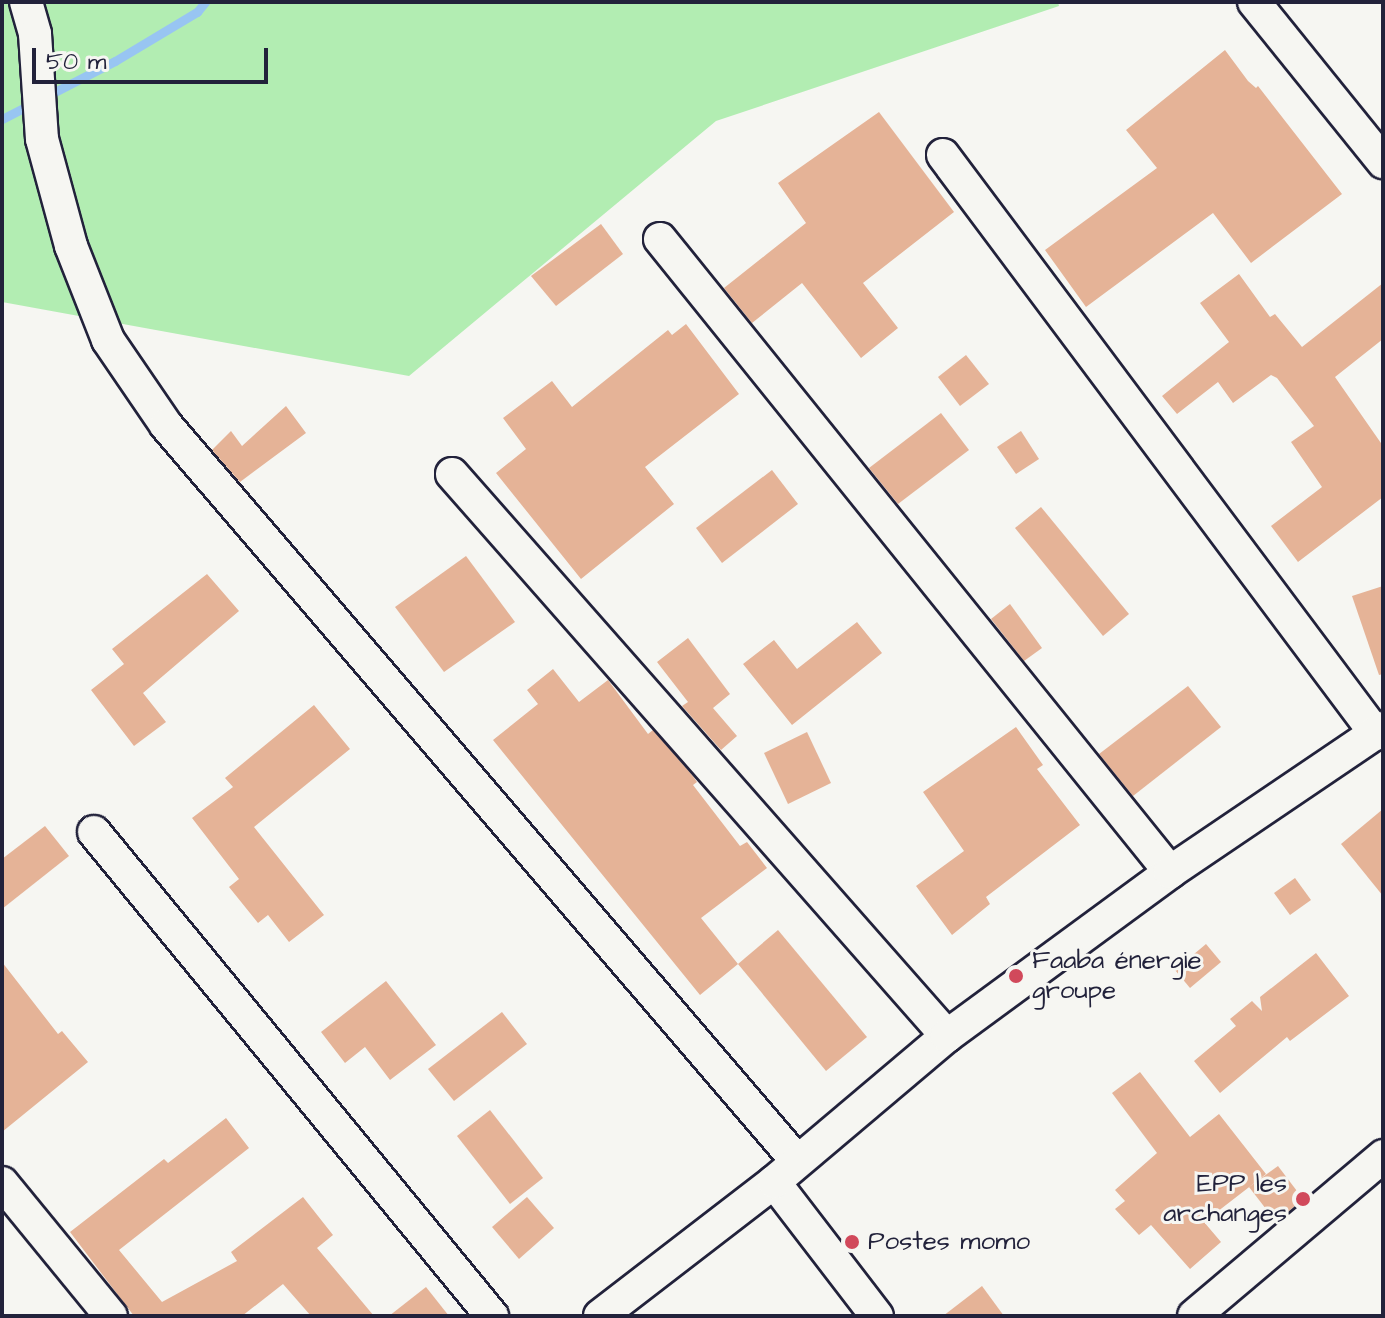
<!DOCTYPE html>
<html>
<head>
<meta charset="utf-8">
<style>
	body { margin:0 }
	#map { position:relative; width:1385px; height:1318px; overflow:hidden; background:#f6f6f2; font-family:"Architects Daughter",sans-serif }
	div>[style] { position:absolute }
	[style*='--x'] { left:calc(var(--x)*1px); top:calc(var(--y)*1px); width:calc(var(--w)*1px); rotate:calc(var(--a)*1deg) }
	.green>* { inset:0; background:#b2edb2 }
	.stream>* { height:9px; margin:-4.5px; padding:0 4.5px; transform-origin:4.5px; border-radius:4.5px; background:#98c5f2 }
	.building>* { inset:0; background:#e5b397 }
	.roads { filter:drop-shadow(2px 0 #22223b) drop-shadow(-2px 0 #22223b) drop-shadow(0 2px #22223b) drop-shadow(0 -2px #22223b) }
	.street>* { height:32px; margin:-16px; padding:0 16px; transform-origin:16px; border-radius:16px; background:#f6f6f2 }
	.dots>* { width:22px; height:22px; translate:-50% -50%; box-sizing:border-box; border:4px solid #f6f6f2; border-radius:50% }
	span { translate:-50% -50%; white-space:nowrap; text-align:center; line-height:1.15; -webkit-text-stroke:6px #f6f6f2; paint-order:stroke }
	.poi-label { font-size:26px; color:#22223b }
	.left { translate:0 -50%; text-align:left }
	.right { translate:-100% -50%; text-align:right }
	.frame { position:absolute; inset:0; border:4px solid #22223b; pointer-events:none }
	.scale { position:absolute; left:32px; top:48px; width:236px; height:36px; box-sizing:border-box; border:4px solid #22223b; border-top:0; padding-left:10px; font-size:24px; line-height:28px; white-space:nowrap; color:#22223b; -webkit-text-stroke:6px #f6f6f2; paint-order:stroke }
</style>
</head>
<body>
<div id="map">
	<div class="green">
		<div style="clip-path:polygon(2px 2px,1058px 2px,1059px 6px,716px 121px,409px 376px,2px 302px)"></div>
	</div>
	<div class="stream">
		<div style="--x:2;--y:119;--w:127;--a:-27.2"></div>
		<div style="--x:115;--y:61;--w:96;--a:-30.9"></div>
		<div style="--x:197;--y:12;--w:13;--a:-51"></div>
	</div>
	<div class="building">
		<div style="clip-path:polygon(1225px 50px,1248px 81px,1256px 88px,1258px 86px,1342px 194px,1251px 263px,1213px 213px,1086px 307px,1045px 250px,1157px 168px,1126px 130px)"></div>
		<div style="clip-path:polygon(879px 112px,954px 212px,863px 283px,898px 328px,861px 358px,802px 283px,752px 323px,724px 288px,806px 223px,778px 183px)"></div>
		<div style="clip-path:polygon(601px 224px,623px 254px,556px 306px,531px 276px)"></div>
		<div style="clip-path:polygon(1239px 274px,1270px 317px,1275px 314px,1302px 347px,1383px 283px,1383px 339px,1335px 377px,1383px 446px,1383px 497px,1298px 562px,1271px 526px,1322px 487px,1291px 442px,1314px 426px,1277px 378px,1271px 375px,1233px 403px,1218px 382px,1177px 414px,1162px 396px,1229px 342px,1200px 303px)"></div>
		<div style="clip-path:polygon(686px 324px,739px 394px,645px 467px,674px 504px,581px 579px,496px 473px,526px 449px,503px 418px,552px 381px,572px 407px,668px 330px,672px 335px)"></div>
		<div style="clip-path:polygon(966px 355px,989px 384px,960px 406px,938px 377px)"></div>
		<div style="clip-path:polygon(286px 406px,306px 433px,240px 482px,212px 450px,231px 431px,242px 446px)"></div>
		<div style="clip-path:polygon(941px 413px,969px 450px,898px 504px,869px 468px)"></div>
		<div style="clip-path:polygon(1021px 431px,1039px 459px,1016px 474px,997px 447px)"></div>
		<div style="clip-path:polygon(772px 470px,798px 504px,722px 563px,696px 528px)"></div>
		<div style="clip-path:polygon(1041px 507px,1129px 614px,1103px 636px,1015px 528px)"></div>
		<div style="clip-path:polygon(466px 556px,515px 622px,444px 672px,395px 607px)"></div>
		<div style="clip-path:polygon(207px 574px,239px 611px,143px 693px,166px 722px,134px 746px,91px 690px,124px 664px,112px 649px)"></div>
		<div style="clip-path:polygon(1383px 586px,1383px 674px,1379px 675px,1352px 596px)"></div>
		<div style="clip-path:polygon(1010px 604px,1042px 648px,1024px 661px,991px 619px)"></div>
		<div style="clip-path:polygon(857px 622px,882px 653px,792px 725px,743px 664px,774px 640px,797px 669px)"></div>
		<div style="clip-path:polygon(688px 638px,730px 694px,713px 708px,737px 736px,721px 750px,682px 706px,688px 702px,657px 662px)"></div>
		<div style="clip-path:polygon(553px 669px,579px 702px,608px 680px,648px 734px,653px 730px,692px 775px,697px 782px,693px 785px,740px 846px,747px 842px,767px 868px,701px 918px,738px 964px,700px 995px,493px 740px,538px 704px,527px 690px)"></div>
		<div style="clip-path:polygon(1188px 686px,1221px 727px,1133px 796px,1099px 754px)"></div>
		<div style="clip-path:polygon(314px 705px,350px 749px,254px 827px,324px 915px,289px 942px,268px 915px,258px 923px,229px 887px,239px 879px,192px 818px,233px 787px,225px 778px)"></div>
		<div style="clip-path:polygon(1016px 727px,1043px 765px,1037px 769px,1080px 825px,986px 897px,990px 904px,952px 935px,916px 886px,964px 851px,923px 792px)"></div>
		<div style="clip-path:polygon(807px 732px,831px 783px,788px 804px,764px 753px)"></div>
		<div style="clip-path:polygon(1383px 809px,1383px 896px,1341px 844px)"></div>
		<div style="clip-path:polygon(45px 826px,69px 856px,2px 909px,2px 859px)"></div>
		<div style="clip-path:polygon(1295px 878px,1311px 900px,1290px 915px,1274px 893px)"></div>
		<div style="clip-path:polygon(778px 930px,867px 1037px,826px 1071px,738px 964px)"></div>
		<div style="clip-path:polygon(1206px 944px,1221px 962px,1190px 988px,1175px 970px)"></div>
		<div style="clip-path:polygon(1316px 953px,1349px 996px,1290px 1041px,1287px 1037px,1220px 1093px,1194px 1061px,1236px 1026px,1230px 1019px,1252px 1001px,1262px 1011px,1260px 997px)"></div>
		<div style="clip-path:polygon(2px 962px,58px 1034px,62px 1031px,88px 1062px,2px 1132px)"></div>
		<div style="clip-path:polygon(386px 981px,436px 1045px,390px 1080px,365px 1047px,345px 1063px,321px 1032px)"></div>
		<div style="clip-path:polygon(502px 1012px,527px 1044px,454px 1101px,428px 1069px)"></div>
		<div style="clip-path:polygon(1140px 1072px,1190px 1137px,1219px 1114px,1266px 1174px,1204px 1222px,1221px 1242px,1190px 1269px,1151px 1225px,1139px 1235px,1115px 1209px,1125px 1201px,1115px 1190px,1157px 1153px,1112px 1093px)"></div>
		<div style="clip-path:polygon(490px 1110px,543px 1178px,510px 1204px,457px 1136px)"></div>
		<div style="clip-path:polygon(226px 1118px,249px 1148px,119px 1250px,162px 1302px,237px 1261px,231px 1252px,303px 1197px,333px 1235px,317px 1248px,374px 1316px,311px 1316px,283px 1284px,242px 1316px,134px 1316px,70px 1232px,164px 1159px,168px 1163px)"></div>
		<div style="clip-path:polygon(1278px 1166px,1303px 1199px,1276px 1222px,1249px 1187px)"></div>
		<div style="clip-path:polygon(527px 1197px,554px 1228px,519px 1259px,492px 1227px)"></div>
		<div style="clip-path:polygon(982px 1286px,1004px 1316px,943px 1316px)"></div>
		<div style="clip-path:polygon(426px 1287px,449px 1316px,389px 1316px)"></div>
	</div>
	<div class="roads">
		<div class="street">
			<div style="--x:26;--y:2;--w:33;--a:74"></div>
			<div style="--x:35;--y:34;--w:105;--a:86.2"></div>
			<div style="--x:42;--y:139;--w:111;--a:74.8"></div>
			<div style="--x:71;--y:246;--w:101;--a:68.5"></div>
			<div style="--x:108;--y:340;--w:103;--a:55.7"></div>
			<div style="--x:166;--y:425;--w:969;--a:49.39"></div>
			<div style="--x:1254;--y:2;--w:206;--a:51.1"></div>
			<div style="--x:943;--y:155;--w:723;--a:53.21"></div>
			<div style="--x:660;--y:239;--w:813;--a:51.14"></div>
			<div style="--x:452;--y:474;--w:749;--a:48.63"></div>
			<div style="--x:94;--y:832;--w:627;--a:50.57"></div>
			<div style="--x:774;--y:1182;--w:169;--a:52.5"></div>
			<div style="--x:2;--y:1183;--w:172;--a:50.7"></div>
			<div style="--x:600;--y:1316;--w:220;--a:-37.6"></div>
			<div style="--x:774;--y:1182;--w:226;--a:-40.2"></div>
			<div style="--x:947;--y:1036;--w:277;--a:-36.3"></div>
			<div style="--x:1170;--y:872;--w:257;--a:-34.1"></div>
			<div style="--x:1194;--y:1316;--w:248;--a:-40.2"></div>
		</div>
	</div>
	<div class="dots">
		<div style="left:1016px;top:976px;background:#d1495b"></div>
		<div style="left:1303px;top:1199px;background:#d1495b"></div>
		<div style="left:852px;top:1242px;background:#d1495b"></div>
	</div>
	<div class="poi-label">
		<span class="left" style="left:1032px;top:976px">Faaba énergie<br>groupe</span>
		<span class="right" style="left:1287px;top:1199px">EPP les<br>archanges</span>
		<span class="left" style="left:868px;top:1242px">Postes momo</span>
	</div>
	<div class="frame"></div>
	<div class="scale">50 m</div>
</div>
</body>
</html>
